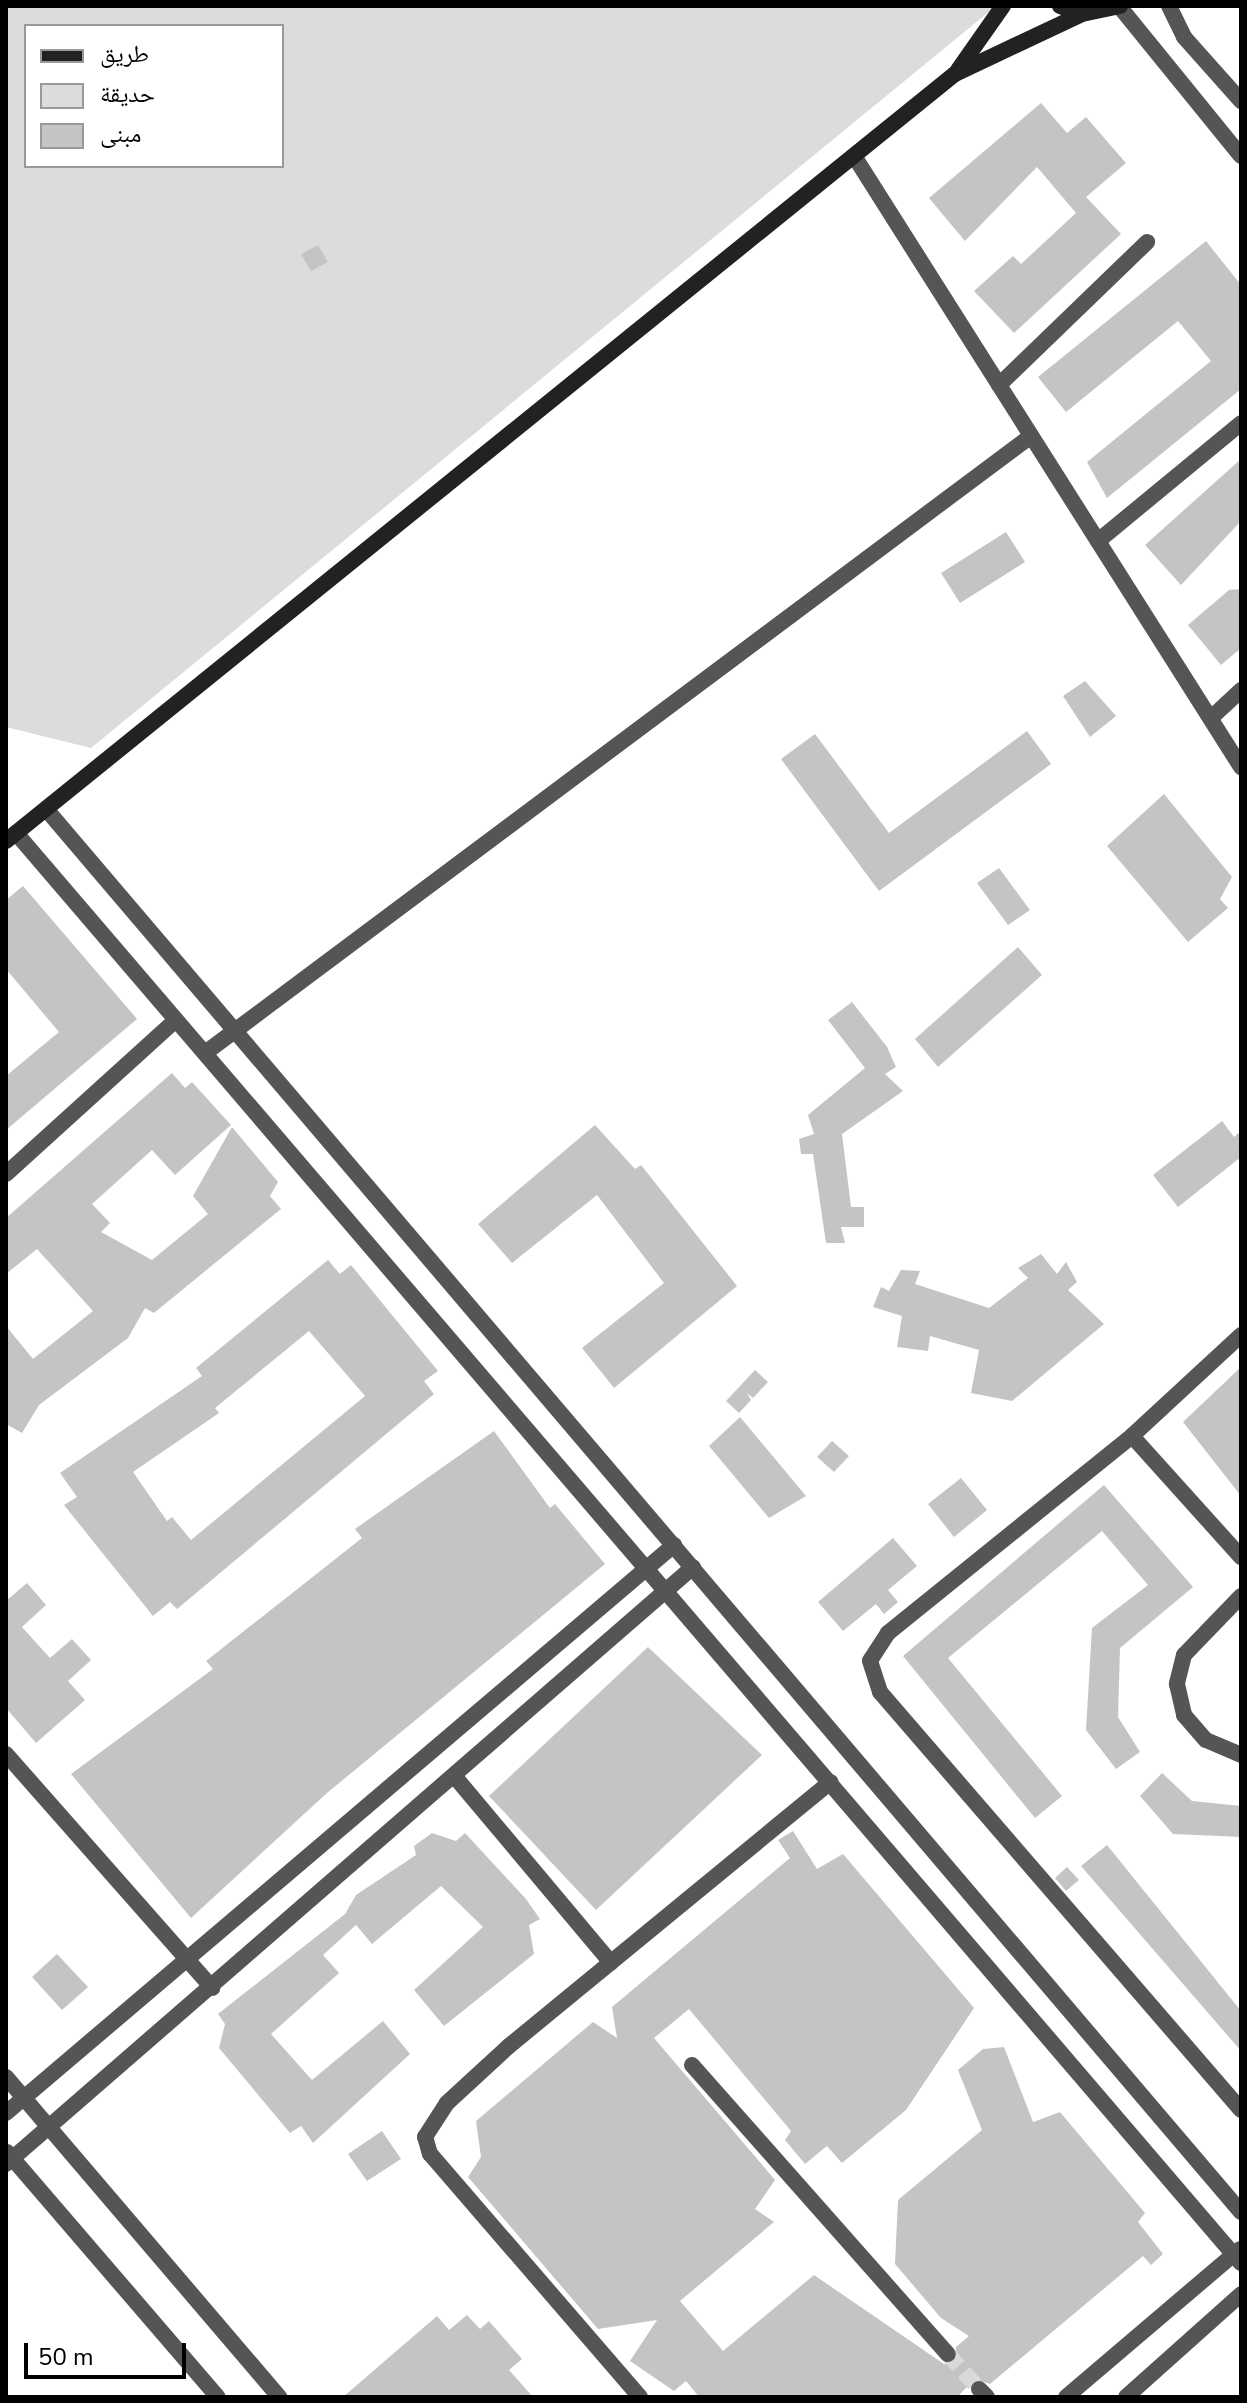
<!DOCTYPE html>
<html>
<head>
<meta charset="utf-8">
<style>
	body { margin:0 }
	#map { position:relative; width:1247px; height:2403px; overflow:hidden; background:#fff; font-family:"Nunito Sans","Noto Naskh Arabic",sans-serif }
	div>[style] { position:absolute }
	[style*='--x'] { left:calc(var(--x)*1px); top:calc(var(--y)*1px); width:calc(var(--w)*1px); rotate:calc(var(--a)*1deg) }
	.green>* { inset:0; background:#dcdcdc }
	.building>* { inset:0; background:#c4c4c4 }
	.street-tunnel>* { height:16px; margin-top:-8px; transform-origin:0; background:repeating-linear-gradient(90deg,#d9d9d9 0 16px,transparent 0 24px) }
	.street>* { height:16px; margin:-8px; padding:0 8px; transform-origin:8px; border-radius:8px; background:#555 }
	.secondary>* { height:16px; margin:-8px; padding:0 8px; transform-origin:8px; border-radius:8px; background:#222 }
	span { translate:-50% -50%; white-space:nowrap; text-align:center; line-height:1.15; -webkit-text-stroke:8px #fff; paint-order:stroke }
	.frame { position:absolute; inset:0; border:8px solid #000; pointer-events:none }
	.legend { position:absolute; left:24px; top:24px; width:260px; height:144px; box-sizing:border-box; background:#fff; border:2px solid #999; margin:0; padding:10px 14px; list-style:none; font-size:24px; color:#000 }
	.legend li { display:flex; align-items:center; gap:16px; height:40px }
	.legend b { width:40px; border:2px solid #999 }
	.scale { position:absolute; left:24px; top:2343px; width:162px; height:36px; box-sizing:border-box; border:4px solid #000; border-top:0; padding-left:10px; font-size:24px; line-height:28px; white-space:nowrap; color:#000; -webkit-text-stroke:6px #fff; paint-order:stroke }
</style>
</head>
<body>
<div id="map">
	<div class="green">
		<div style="clip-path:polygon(evenodd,6px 6px,996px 6px,91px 748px,6px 727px,6px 6px,26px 26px,282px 26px,282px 166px,26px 166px,26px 26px)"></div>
	</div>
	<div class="building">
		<div style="clip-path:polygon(1041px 103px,1067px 133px,1086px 117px,1126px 163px,1086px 197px,1121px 234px,1014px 333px,974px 291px,1013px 256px,1021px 264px,1076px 213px,1037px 167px,965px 241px,929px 198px)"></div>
		<div style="clip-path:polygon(1206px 241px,1241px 285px,1241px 389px,1107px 498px,1087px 462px,1211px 361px,1178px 321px,1066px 412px,1038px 377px)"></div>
		<div style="clip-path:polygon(318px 245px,328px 262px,311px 271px,301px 254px)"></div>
		<div style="clip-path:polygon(1241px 459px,1241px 521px,1181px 585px,1145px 545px)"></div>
		<div style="clip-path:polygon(1006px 532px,1025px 562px,960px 603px,941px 573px)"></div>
		<div style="clip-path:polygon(1241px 589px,1241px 648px,1221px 665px,1188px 625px,1229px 590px)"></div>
		<div style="clip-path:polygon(1085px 681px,1116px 716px,1090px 737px,1063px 696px)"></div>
		<div style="clip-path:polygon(1027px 731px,1051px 764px,879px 891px,781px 759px,815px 734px,889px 833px)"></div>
		<div style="clip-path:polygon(1164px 794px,1232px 877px,1220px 899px,1228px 908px,1188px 942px,1107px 846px)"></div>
		<div style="clip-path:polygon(999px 868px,1030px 910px,1008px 925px,977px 883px)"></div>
		<div style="clip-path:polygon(23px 886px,137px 1019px,6px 1130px,6px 1076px,59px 1032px,6px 969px,6px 900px)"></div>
		<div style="clip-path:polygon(1018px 947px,1042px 975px,938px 1067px,915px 1039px)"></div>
		<div style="clip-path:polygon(852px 1002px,887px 1047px,896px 1067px,885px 1074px,903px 1091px,842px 1134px,851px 1207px,864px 1207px,864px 1227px,841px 1227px,845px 1243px,826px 1243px,813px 1154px,801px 1154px,799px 1139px,814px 1134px,808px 1115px,865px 1068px,828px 1020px)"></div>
		<div style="clip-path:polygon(172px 1073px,185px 1088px,192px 1082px,231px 1125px,175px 1175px,152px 1150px,92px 1204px,110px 1223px,101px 1232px,152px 1260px,208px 1214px,193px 1196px,232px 1127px,278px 1182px,270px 1196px,281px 1209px,154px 1313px,145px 1308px,128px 1338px,39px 1405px,22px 1433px,6px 1424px,6px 1326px,33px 1359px,93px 1311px,37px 1249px,6px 1274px,6px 1218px)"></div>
		<div style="clip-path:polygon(1222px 1121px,1234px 1137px,1241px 1131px,1241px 1157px,1178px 1207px,1153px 1175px)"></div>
		<div style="clip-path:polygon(595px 1125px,635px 1169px,641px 1165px,737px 1286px,614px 1388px,582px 1348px,664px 1283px,597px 1195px,512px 1263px,478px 1224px)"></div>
		<div style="clip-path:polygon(1041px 1254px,1057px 1274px,1066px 1262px,1077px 1282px,1068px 1290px,1104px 1324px,1012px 1401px,971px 1393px,979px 1350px,930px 1336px,928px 1351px,897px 1347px,902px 1316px,873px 1307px,881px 1287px,889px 1291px,901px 1270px,920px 1271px,915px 1284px,989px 1308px,1028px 1278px,1018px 1268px)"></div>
		<div style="clip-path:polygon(evenodd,328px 1260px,340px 1274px,351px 1265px,438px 1371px,424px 1381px,434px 1394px,177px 1609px,170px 1602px,153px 1616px,64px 1505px,77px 1497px,60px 1473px,202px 1376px,196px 1368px,328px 1260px,309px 1331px,365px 1396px,191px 1540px,172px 1517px,167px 1521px,133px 1472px,219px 1413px,215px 1408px,309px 1331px)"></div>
		<div style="clip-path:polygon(1241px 1367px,1241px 1496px,1183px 1422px)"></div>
		<div style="clip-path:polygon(755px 1370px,768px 1382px,753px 1398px,747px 1393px,751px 1400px,739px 1413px,726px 1401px)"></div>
		<div style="clip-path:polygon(740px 1417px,806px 1496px,769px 1518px,709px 1446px)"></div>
		<div style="clip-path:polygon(494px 1431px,550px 1508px,555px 1504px,605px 1564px,327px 1793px,191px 1918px,71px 1774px,213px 1669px,206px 1661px,362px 1538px,355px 1529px)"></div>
		<div style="clip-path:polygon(832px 1441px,849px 1456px,834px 1472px,817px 1457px)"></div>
		<div style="clip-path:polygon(961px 1478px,987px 1510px,954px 1537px,928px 1504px)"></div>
		<div style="clip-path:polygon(1104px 1485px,1193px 1587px,1120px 1648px,1118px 1717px,1140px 1752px,1116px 1769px,1086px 1730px,1092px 1628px,1148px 1585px,1102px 1531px,948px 1658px,1062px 1796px,1035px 1818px,903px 1656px)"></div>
		<div style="clip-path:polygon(893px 1538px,917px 1566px,888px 1590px,898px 1602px,884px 1614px,876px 1604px,843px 1631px,818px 1602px)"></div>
		<div style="clip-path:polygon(27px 1583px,46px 1605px,22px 1627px,50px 1658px,72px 1639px,91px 1660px,68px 1681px,85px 1700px,36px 1743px,6px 1708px,6px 1601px)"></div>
		<div style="clip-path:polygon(648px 1647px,762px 1755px,596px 1910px,489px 1796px)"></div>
		<div style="clip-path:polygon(1162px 1773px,1192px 1801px,1241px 1806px,1241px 1837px,1173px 1834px,1140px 1796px)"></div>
		<div style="clip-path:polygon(793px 1831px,817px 1869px,843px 1854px,974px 2008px,906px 2110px,842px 2163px,827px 2146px,805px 2164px,785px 2140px,791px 2131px,689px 2009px,654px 2038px,775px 2180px,755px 2209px,774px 2222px,680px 2301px,723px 2351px,814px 2275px,944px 2364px,955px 2363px,956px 2347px,969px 2336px,941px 2318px,895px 2264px,898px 2200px,982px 2130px,958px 2070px,983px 2049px,1004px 2047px,1033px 2122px,1060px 2112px,1145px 2213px,1138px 2222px,1163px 2254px,1151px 2265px,1143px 2256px,990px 2384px,975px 2379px,957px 2397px,699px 2397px,686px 2381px,674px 2391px,630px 2361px,657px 2320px,598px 2329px,468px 2177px,481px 2157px,476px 2121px,593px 2022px,617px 2038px,612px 2007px,790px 1858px,778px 1840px)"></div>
		<div style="clip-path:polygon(432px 1833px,456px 1841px,465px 1833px,526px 1899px,540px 1919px,529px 1925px,534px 1954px,444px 2026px,414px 1990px,483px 1927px,441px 1886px,372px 1944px,356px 1925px,323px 1955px,339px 1973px,271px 2034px,312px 2080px,383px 2021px,410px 2054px,313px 2143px,301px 2126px,290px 2133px,219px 2048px,225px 2024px,218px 2014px,345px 1914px,356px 1895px,416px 1855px,414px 1846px)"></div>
		<div style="clip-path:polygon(1107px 1845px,1241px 2011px,1241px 2051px,1081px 1866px)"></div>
		<div style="clip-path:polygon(1067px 1867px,1079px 1880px,1066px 1891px,1055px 1878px)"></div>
		<div style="clip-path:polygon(57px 1954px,88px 1987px,62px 2010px,32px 1977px)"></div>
		<div style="clip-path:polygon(382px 2131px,401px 2159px,367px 2181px,348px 2154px)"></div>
		<div style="clip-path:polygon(467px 2315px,480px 2329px,489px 2321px,522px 2359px,509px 2370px,533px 2397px,343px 2397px,437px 2316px,449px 2330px)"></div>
	</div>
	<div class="street-tunnel">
		<div style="--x:948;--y:2354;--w:47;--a:48.5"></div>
	</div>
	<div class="street">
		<div style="--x:1119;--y:6;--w:193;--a:50.9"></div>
		<div style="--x:1169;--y:6;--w:34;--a:64"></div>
		<div style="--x:1184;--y:37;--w:86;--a:48.3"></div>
		<div style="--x:856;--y:159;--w:720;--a:57.66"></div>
		<div style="--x:999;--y:385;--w:206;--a:-44"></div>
		<div style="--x:1098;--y:541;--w:185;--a:-39.5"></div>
		<div style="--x:1211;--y:718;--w:41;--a:-43"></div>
		<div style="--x:46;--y:809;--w:1843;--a:49.58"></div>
		<div style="--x:16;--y:833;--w:1883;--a:49.42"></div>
		<div style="--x:205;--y:1053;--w:1031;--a:-36.76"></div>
		<div style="--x:6;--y:1174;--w:229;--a:-42.2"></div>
		<div style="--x:1241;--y:1335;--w:149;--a:137.2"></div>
		<div style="--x:1132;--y:1436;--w:314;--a:141.1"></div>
		<div style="--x:888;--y:1633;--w:33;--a:123"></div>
		<div style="--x:870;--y:1661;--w:33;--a:72"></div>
		<div style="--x:880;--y:1692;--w:552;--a:49.18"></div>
		<div style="--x:1132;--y:1436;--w:163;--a:48"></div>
		<div style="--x:1241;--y:1596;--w:82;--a:134"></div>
		<div style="--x:1184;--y:1655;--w:30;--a:104"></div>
		<div style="--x:1177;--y:1684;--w:32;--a:77"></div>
		<div style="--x:1184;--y:1715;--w:33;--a:49"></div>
		<div style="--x:1206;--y:1740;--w:38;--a:23"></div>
		<div style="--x:6;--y:1754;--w:312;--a:48.6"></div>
		<div style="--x:456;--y:1778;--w:241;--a:50"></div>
		<div style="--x:692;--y:2065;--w:386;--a:48.5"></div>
		<div style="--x:6;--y:2077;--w:421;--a:49.5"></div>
		<div style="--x:6;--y:2113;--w:877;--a:-40.37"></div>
		<div style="--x:7;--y:2152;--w:323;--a:49.3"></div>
		<div style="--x:6;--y:2164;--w:910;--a:-40.99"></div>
		<div style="--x:979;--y:2389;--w:11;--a:45"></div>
		<div style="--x:640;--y:2397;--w:321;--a:-130.8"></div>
		<div style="--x:430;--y:2154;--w:18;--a:-106"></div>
		<div style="--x:425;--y:2137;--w:40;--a:-57.1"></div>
		<div style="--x:447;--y:2103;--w:84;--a:-42.6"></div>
		<div style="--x:509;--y:2046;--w:416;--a:-39.4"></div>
		<div style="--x:1066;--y:2397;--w:228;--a:-40.4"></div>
		<div style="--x:1126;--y:2397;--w:154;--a:-41.8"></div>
	</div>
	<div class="secondary">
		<div style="--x:1060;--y:6;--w:23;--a:20"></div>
		<div style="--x:1082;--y:14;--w:39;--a:-12"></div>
		<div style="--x:958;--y:70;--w:78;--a:-54.9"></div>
		<div style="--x:6;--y:841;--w:1220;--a:-38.95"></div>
		<div style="--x:955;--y:74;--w:140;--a:-25.3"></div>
	</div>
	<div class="frame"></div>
	<ul class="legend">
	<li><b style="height:10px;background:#222"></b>طريق</li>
	<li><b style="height:22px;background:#dcdcdc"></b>حديقة</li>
	<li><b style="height:22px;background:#c4c4c4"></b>مبنى</li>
	</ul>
	<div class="scale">50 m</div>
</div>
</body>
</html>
